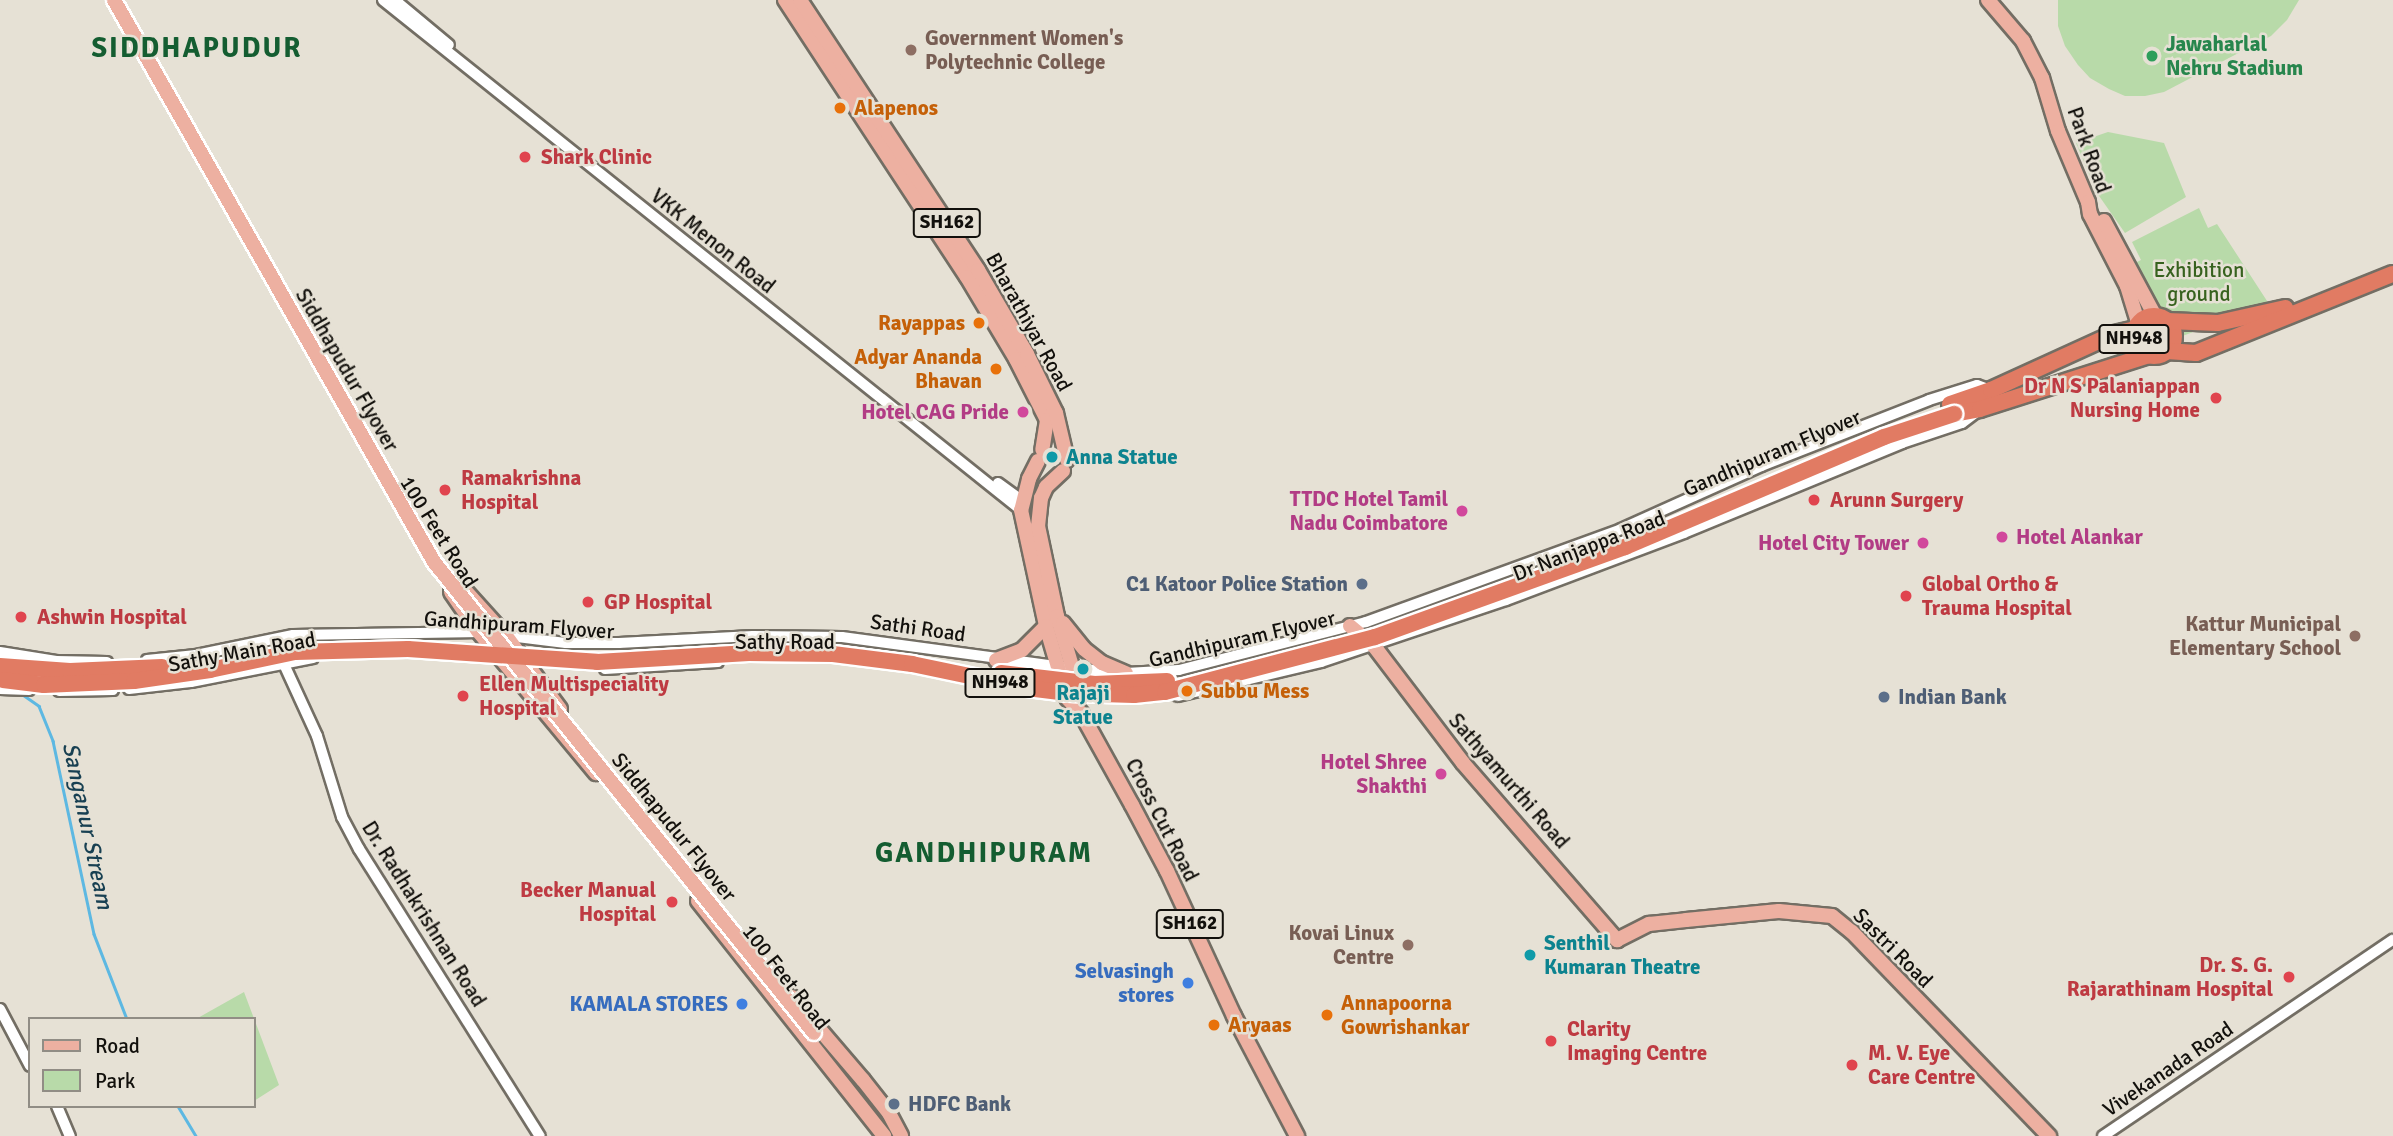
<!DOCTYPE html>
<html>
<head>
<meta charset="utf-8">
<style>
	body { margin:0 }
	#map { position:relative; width:2393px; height:1136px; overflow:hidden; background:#e6e1d5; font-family:Signika,sans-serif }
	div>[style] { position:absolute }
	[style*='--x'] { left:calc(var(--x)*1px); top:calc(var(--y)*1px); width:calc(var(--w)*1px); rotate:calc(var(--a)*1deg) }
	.green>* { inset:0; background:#b8daa9 }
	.stream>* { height:2.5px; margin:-1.25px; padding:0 1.25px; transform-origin:1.25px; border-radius:1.25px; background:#5db8e2 }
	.roads { filter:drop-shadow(2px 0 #736e64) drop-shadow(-2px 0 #736e64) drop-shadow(0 2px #736e64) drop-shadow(0 -2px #736e64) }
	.minor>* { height:10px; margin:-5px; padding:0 5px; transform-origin:5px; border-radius:5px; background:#fff }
	.major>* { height:14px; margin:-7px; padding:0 7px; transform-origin:7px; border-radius:7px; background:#edb0a1 }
	.highway>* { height:16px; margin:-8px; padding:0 8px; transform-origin:8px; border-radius:8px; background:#e17b63 }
	.highway>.ring { margin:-8px; padding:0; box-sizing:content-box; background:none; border:16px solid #e17b63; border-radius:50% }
	.bridges { filter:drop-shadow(2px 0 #fff) drop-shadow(-2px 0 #fff) drop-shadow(0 2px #fff) drop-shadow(0 -2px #fff) }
	.major-bridge>* { height:14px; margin:-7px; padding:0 7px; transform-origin:7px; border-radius:7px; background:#edb0a1 }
	.highway-bridge>* { height:16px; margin:-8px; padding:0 8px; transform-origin:8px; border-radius:8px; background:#e17b63 }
	.dots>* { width:19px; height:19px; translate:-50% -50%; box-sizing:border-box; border:4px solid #e6e1d5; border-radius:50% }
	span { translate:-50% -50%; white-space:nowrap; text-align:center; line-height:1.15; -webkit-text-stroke:5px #e6e1d5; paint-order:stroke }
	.shield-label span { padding:2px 5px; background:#e6e1d5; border:2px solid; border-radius:5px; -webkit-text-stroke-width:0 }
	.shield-label { font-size:19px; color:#12100c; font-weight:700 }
	.education-label { font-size:21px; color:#785e54; font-weight:700 }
	.left { translate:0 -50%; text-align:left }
	.right { translate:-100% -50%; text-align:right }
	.leisure-label { font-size:21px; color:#27864d; font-weight:700 }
	.food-label { font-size:21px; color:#c56008; font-weight:700 }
	.street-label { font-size:21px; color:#12100c }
	.health-label { font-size:21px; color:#be3a42; font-weight:700 }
	.park-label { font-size:21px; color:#37621e }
	.hotel-label { font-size:21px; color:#b23c85; font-weight:700 }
	.culture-label { font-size:21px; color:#0d838f; font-weight:700 }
	.service-label { font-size:21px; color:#4e5e75; font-weight:700 }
	.shop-label { font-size:21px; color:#366cbe; font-weight:700 }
	.water-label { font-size:23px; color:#184052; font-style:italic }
	.district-label { font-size:28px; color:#145d31; font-weight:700; letter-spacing:2px }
	.legend { position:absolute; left:28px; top:1017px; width:228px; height:91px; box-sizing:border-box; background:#e6e1d5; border:2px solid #918d85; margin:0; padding:9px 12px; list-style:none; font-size:21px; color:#12100c }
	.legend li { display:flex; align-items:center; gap:14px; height:35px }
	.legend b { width:35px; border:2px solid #918d85 }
</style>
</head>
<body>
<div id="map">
	<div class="green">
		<div style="clip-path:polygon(2058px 0,2299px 0,2287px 20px,2271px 36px,2164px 92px,2145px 96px,2125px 96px,2109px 89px,2090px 78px,2078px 65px,2065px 46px,2058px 26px)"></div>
		<div style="clip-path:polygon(2108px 132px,2164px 143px,2186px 197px,2125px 233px,2097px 193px,2076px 143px)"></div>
		<div style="clip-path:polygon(2199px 208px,2208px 228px,2217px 224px,2269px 304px,2177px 338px,2166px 327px,2131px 265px,2141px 260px,2132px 242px)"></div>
		<div style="clip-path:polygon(244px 992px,279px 1085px,254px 1101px,254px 1019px,196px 1019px)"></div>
	</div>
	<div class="stream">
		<div style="--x:22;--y:694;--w:21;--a:35"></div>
		<div style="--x:39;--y:706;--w:38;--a:68"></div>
		<div style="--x:53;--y:741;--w:197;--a:78"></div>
		<div style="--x:94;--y:934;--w:91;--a:68.8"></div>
		<div style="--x:178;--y:1106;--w:35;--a:59"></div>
	</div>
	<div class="roads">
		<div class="minor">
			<div style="--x:383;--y:0;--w:817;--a:38.64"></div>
			<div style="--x:395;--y:0;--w:70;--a:39.8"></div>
			<div style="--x:998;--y:483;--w:31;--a:36"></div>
			<div style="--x:501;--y:635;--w:65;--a:7"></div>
			<div style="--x:566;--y:643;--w:53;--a:0"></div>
			<div style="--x:619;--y:643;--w:134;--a:-3"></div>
			<div style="--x:753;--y:636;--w:89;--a:0.6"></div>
			<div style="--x:842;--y:637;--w:232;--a:7.7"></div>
			<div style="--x:1072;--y:668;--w:54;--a:5.3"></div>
			<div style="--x:1126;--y:673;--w:53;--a:-3.2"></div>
			<div style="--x:1179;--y:670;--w:193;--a:-14.4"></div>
			<div style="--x:1366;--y:622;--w:271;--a:-20"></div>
			<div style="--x:1621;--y:529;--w:154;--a:-24.2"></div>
			<div style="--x:1761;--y:466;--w:180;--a:-21.4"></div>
			<div style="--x:1929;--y:400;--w:50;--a:-17.4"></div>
			<div style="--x:1977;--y:385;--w:15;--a:20"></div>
			<div style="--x:0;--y:652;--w:57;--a:9.1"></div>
			<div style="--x:56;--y:661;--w:51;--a:1.1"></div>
			<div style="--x:147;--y:660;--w:49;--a:-5.8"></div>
			<div style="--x:196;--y:655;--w:99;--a:-11.7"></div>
			<div style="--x:293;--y:635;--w:189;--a:-0.9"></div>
			<div style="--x:283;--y:662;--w:81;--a:65.3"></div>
			<div style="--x:317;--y:736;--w:85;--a:72.8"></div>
			<div style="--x:342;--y:817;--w:36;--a:62"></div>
			<div style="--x:359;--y:849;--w:339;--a:57.8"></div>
			<div style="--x:605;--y:669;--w:113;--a:-3.5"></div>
			<div style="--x:0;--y:689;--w:29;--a:2"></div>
			<div style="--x:129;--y:689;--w:62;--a:-6.4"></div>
			<div style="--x:191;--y:682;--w:124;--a:-11.1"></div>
			<div style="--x:59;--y:691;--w:54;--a:-1.1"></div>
			<div style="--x:1178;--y:696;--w:147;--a:-13.4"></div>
			<div style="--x:1321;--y:662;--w:195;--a:-18.5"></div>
			<div style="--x:1506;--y:600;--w:190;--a:-20.6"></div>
			<div style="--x:1684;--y:533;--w:236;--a:-22.4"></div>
			<div style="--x:1902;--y:443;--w:63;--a:-18.4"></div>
			<div style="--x:1962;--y:423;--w:20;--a:-37"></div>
			<div style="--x:0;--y:1009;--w:64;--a:62.2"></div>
			<div style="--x:57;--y:1106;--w:33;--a:67"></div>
			<div style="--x:2103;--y:1136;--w:350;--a:-34.1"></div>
		</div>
		<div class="major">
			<div style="--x:785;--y:0;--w:331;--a:56.7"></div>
			<div style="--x:967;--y:277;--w:96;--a:59.1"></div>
			<div style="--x:1016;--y:359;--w:68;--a:63.1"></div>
			<div style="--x:1047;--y:420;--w:30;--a:99"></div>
			<div style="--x:800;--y:0;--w:323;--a:56.6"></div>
			<div style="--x:978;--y:270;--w:97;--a:59.7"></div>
			<div style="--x:1027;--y:354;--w:66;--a:63.8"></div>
			<div style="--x:1056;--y:413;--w:48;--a:76.8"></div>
			<div style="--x:1988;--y:0;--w:54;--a:49.5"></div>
			<div style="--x:2023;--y:41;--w:42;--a:62.8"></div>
			<div style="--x:2042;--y:78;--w:55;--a:73.2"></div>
			<div style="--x:2058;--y:131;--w:77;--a:67.1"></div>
			<div style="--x:2088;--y:202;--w:12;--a:81"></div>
			<div style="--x:2090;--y:214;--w:81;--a:62.8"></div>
			<div style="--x:2127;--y:286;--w:39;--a:73"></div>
			<div style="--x:2104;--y:221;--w:108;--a:61.8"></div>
			<div style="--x:1038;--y:461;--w:20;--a:117"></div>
			<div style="--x:1029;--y:479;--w:32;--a:104"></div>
			<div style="--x:1021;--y:510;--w:119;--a:77.8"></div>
			<div style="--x:1046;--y:626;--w:75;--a:73.7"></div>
			<div style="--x:1067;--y:698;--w:21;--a:47"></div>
			<div style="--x:1081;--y:713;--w:105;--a:61"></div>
			<div style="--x:1132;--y:805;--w:75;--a:62.1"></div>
			<div style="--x:1167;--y:871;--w:160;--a:65.2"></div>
			<div style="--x:1234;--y:1016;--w:136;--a:62.3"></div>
			<div style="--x:1063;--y:471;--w:23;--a:137"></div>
			<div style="--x:1046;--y:487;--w:12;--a:114"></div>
			<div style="--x:1041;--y:498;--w:28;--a:96"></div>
			<div style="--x:1038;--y:526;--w:92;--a:78.1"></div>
			<div style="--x:1057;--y:616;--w:77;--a:73.4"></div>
			<div style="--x:461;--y:586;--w:67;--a:48"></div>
			<div style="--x:506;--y:636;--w:91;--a:53.5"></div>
			<div style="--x:451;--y:592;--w:47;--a:55.3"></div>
			<div style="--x:478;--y:631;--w:185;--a:50.3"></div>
			<div style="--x:1063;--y:623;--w:33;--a:51"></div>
			<div style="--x:1084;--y:649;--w:23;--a:38"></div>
			<div style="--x:1102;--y:663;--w:26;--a:23"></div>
			<div style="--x:1350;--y:626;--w:31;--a:40"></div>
			<div style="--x:1374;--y:646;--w:147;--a:52.7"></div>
			<div style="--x:1463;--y:763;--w:235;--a:49"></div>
			<div style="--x:1617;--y:940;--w:36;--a:-27"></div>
			<div style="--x:1649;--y:924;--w:37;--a:-6"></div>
			<div style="--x:1686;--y:920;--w:93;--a:-5.5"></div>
			<div style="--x:1779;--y:911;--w:53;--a:5.4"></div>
			<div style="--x:1832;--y:916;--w:26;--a:39"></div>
			<div style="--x:1852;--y:932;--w:284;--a:46"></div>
			<div style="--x:996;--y:660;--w:28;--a:-21"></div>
			<div style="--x:1022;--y:650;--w:34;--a:-45"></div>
			<div style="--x:698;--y:901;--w:300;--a:51.6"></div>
			<div style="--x:792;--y:997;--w:109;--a:49.5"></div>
			<div style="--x:863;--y:1080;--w:42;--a:51.8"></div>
			<div style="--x:889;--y:1113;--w:26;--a:62"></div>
		</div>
		<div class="highway">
			<div class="ring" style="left:2134px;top:316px;width:24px;height:24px"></div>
			<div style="--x:2167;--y:321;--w:51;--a:2.2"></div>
			<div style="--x:2218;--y:323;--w:69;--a:-12.6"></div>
			<div style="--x:2167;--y:351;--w:29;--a:4"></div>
			<div style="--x:2196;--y:353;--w:212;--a:-21.9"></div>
			<div style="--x:1950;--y:404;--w:43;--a:-18.9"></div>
			<div style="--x:1991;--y:390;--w:135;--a:-24.5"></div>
			<div style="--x:2114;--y:334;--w:22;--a:-13"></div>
			<div style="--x:1954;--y:414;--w:26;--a:-11"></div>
			<div style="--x:1980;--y:409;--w:177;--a:-17.7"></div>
		</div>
	</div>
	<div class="bridges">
		<div class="major-bridge">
			<div style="--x:114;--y:0;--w:647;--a:60.34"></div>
			<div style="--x:434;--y:562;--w:605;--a:51.1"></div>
		</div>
		<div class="highway-bridge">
			<div style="--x:0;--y:666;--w:70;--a:4.1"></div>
			<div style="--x:70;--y:671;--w:92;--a:-2.5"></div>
			<div style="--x:1001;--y:673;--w:94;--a:6.7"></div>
			<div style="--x:1094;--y:684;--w:73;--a:-2.4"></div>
			<div style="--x:3;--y:680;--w:41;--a:7"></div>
			<div style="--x:44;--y:685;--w:90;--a:-2.5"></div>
			<div style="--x:134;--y:681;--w:77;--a:-8.2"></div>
			<div style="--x:210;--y:670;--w:87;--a:-12"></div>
			<div style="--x:295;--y:652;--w:113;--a:-1.5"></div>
			<div style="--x:408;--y:649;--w:189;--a:3.9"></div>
			<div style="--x:597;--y:662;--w:152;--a:-3.4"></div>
			<div style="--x:749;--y:653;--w:84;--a:0.7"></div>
			<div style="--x:833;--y:654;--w:80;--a:7.2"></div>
			<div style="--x:912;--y:664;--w:117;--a:11.8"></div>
			<div style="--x:1027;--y:688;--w:41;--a:7"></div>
			<div style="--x:1068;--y:693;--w:66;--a:1.7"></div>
			<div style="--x:1134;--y:695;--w:31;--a:-6"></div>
			<div style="--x:1165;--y:692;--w:217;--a:-14.7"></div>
			<div style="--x:1375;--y:637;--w:266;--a:-19.8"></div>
			<div style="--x:1625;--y:547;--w:281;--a:-23"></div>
			<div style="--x:1884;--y:437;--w:74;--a:-18.2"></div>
		</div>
	</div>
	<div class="dots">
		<div style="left:911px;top:50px;background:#8d6e63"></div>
		<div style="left:2152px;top:56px;background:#2e9e5b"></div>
		<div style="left:840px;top:108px;background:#e8710a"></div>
		<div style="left:525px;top:157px;background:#e0444e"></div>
		<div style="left:979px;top:323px;background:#e8710a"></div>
		<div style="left:996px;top:369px;background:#e8710a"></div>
		<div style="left:2216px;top:398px;background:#e0444e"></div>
		<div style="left:1023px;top:412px;background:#d1479c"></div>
		<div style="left:1052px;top:457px;background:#0f9aa8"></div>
		<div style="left:445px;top:490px;background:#e0444e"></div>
		<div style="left:1814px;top:500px;background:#e0444e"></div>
		<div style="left:1462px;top:511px;background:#d1479c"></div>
		<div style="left:2002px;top:537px;background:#d1479c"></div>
		<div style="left:1923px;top:543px;background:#d1479c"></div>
		<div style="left:1362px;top:584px;background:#5c6f8a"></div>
		<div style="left:1906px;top:596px;background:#e0444e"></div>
		<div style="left:588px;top:602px;background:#e0444e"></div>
		<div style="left:21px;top:617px;background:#e0444e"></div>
		<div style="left:2355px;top:636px;background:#8d6e63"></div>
		<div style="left:1083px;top:669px;background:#0f9aa8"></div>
		<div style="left:1187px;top:691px;background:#e8710a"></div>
		<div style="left:463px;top:696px;background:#e0444e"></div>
		<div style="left:1884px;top:697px;background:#5c6f8a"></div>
		<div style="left:1441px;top:774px;background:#d1479c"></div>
		<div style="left:672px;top:902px;background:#e0444e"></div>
		<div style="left:1408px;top:945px;background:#8d6e63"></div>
		<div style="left:1530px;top:955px;background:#0f9aa8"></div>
		<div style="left:2289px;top:977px;background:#e0444e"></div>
		<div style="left:1188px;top:983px;background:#3f7fe0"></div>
		<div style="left:742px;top:1004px;background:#3f7fe0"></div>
		<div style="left:1327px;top:1015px;background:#e8710a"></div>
		<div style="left:1214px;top:1025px;background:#e8710a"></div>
		<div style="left:1551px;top:1041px;background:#e0444e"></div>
		<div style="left:1852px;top:1065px;background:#e0444e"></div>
		<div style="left:894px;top:1104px;background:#5c6f8a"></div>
	</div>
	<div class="shield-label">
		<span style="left:947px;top:223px">SH162</span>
		<span style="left:2134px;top:339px">NH948</span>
		<span style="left:1000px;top:683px">NH948</span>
		<span style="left:1190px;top:924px">SH162</span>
	</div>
	<div class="education-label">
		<span class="left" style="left:925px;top:50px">Government Women's<br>Polytechnic College</span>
		<span class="right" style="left:2341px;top:636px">Kattur Municipal<br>Elementary School</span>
		<span class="right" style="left:1394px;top:945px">Kovai Linux<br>Centre</span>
	</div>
	<div class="leisure-label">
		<span class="left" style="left:2166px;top:56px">Jawaharlal<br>Nehru Stadium</span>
	</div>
	<div class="food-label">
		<span class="left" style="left:854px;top:108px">Alapenos</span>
		<span class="right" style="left:965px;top:323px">Rayappas</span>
		<span class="right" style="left:982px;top:369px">Adyar Ananda<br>Bhavan</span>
		<span class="left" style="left:1201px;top:691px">Subbu Mess</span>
		<span class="left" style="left:1341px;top:1015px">Annapoorna<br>Gowrishankar</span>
		<span class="left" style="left:1228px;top:1025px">Aryaas</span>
	</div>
	<div class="street-label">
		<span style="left:2089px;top:150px;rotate:70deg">Park Road</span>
		<span style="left:713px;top:241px;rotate:39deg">VKK Menon Road</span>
		<span style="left:1029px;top:322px;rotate:61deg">Bharathiyar Road</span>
		<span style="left:347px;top:370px;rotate:60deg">Siddhapudur Flyover</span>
		<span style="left:1772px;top:453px;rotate:-23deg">Gandhipuram Flyover</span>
		<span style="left:439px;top:532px;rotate:58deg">100 Feet Road</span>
		<span style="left:1589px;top:546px;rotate:-21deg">Dr Nanjappa Road</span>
		<span style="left:519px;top:625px;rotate:4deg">Gandhipuram Flyover</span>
		<span style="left:918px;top:628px;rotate:8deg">Sathi Road</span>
		<span style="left:1242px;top:639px;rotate:-13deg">Gandhipuram Flyover</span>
		<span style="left:785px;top:642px">Sathy Road</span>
		<span style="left:242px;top:652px;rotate:-10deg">Sathy Main Road</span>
		<span style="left:1509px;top:781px;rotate:49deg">Sathyamurthi Road</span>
		<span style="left:1162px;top:820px;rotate:63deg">Cross Cut Road</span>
		<span style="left:674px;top:827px;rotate:51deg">Siddhapudur Flyover</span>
		<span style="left:424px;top:914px;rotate:58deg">Dr. Radhakrishnan Road</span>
		<span style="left:1893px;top:948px;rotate:45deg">Sastri Road</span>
		<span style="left:786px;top:977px;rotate:52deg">100 Feet Road</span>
		<span style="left:2168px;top:1069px;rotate:-34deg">Vivekanada Road</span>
	</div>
	<div class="health-label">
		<span class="left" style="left:541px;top:157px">Shark Clinic</span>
		<span class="right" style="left:2200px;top:398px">Dr N S Palaniappan<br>Nursing Home</span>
		<span class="left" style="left:461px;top:490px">Ramakrishna<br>Hospital</span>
		<span class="left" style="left:1830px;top:500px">Arunn Surgery</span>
		<span class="left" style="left:1922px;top:596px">Global Ortho &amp;<br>Trauma Hospital</span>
		<span class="left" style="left:604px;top:602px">GP Hospital</span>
		<span class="left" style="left:37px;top:617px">Ashwin Hospital</span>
		<span class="left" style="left:479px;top:696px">Ellen Multispeciality<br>Hospital</span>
		<span class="right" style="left:656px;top:902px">Becker Manual<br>Hospital</span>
		<span class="right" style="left:2273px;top:977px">Dr. S. G.<br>Rajarathinam Hospital</span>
		<span class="left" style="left:1567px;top:1041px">Clarity<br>Imaging Centre</span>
		<span class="left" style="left:1868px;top:1065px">M. V. Eye<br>Care Centre</span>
	</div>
	<div class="park-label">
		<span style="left:2199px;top:282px">Exhibition<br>ground</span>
	</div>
	<div class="hotel-label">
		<span class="right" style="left:1009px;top:412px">Hotel CAG Pride</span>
		<span class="right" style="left:1448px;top:511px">TTDC Hotel Tamil<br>Nadu Coimbatore</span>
		<span class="left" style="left:2016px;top:537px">Hotel Alankar</span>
		<span class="right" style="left:1909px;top:543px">Hotel City Tower</span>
		<span class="right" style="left:1427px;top:774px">Hotel Shree<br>Shakthi</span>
	</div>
	<div class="culture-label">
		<span class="left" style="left:1066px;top:457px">Anna Statue</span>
		<span style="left:1083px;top:705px">Rajaji<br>Statue</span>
		<span class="left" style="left:1544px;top:955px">Senthil<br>Kumaran Theatre</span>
	</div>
	<div class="service-label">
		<span class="right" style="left:1348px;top:584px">C1 Katoor Police Station</span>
		<span class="left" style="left:1898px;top:697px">Indian Bank</span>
		<span class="left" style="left:908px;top:1104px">HDFC Bank</span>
	</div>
	<div class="shop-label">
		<span class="right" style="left:1174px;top:983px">Selvasingh<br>stores</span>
		<span class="right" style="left:728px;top:1004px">KAMALA STORES</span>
	</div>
	<div class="water-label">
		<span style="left:87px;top:826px;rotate:78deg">Sanganur Stream</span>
	</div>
	<div class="district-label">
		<span style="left:197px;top:48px">SIDDHAPUDUR</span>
		<span style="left:984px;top:853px">GANDHIPURAM</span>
	</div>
	<ul class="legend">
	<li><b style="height:9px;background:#edb0a1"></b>Road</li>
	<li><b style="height:19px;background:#b8daa9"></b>Park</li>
	</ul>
</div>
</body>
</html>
